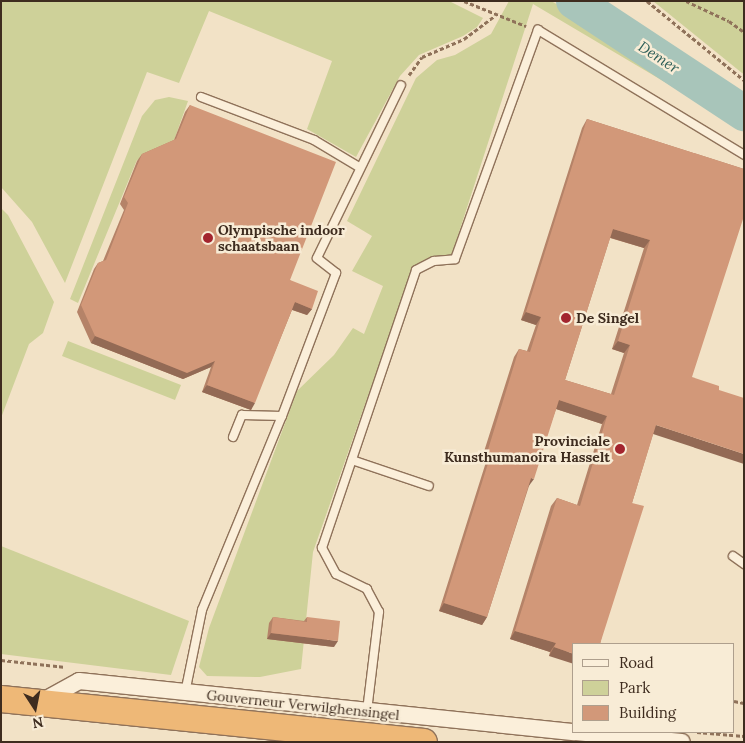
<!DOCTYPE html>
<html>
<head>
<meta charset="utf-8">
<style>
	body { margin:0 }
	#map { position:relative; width:745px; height:743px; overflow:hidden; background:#f2e2c6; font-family:Lora,serif }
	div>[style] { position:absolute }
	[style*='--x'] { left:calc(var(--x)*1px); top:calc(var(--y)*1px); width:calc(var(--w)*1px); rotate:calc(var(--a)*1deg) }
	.green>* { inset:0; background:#ced199 }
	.river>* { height:36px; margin:-18px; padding:0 18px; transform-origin:18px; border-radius:18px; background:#a8c5ba }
	.path>* { height:3px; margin-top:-1.5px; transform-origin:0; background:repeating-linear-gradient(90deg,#8f725a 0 4px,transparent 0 6.5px) }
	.roads { filter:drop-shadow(1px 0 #8f725a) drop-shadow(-1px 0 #8f725a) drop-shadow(0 1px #8f725a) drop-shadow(0 -1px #8f725a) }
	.service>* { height:8px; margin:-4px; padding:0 4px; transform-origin:4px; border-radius:4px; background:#fbefda }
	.minor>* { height:16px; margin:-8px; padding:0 8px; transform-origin:8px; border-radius:8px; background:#fbefda }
	.trunk>* { height:26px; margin:-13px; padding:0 13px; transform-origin:13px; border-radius:13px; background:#eeb877 }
	.wall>* { inset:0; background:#b58368 }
	.shaded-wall>* { inset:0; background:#936a55 }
	.building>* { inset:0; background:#d29879 }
	.dots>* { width:14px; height:14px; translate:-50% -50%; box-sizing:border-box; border:2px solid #f8ecd6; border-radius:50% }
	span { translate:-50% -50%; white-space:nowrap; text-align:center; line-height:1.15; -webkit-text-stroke:5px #f8ecd6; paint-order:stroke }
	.poi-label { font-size:14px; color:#3e2c1f; font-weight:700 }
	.left { translate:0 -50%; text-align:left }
	.right { translate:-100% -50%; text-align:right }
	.street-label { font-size:14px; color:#3e2c1f }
	.water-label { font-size:15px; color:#2d5f58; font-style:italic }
	.frame { position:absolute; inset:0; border:2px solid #3e2c1f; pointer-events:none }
	.legend { position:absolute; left:572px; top:643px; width:162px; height:90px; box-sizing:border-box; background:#f8ecd6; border:1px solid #ae9f8d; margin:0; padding:6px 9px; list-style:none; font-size:15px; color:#3e2c1f }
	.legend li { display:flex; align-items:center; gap:10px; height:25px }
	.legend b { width:25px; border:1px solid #ae9f8d }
	.north { position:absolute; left:10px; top:683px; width:50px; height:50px; -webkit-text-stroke:4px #f8ecd6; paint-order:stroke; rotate:169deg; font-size:14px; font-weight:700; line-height:20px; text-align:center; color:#3e2c1f }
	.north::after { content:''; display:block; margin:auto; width:18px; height:22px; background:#3e2c1f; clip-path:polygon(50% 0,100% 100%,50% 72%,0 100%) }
</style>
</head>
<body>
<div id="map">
	<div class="green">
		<div style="clip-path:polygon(1px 1px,449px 1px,483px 18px,477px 27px,463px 36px,419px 55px,400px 76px,356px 157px,307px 129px,332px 61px,209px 11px,179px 83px,147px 72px,65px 283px,32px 222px,1px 187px)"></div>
		<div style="clip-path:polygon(509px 1px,551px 1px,608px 32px,744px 124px,744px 129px,533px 4px,451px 257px,432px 258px,413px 268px,313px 552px,301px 669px,260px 677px,207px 676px,199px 667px,209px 628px,297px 391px,334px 355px,353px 328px,364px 334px,383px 286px,352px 271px,372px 236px,347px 221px,416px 78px,437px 60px,455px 55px,491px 34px)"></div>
		<div style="clip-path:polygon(653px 1px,744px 1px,744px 74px,742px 73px)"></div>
		<div style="clip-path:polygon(169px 97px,188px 101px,171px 149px,137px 160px,78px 303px,70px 299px,142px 116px,155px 100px)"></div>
		<div style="clip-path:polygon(1px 208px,8px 215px,54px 302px,43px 333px,29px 344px,1px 418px)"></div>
		<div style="clip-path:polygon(68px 341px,181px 385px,175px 400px,62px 356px)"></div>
		<div style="clip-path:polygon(1px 546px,189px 621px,171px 675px,1px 654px)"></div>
	</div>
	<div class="river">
		<div style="--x:574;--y:1;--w:204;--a:33.4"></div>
	</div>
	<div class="path">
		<div style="--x:464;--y:1;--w:67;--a:22"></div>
		<div style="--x:647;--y:1;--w:125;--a:39.2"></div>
		<div style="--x:686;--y:1;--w:47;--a:24.9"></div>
		<div style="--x:729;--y:21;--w:19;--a:36"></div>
		<div style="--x:409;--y:75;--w:22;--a:-54"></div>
		<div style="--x:422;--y:57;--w:46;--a:-23.2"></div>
		<div style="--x:464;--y:39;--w:38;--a:-37"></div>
		<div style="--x:1;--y:660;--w:65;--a:6.1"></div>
		<div style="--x:734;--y:701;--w:10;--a:11"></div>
		<div style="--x:697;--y:732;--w:47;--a:4.9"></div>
	</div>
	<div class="roads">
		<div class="service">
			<div style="--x:201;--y:97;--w:121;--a:20.8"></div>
			<div style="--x:314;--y:140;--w:52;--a:31"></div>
			<div style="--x:233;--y:437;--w:24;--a:-68"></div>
			<div style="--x:242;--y:415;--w:40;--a:1.4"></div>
			<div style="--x:282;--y:416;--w:153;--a:-69.3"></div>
			<div style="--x:336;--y:273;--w:24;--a:-142"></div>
			<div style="--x:317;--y:258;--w:192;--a:-64.1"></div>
			<div style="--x:352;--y:460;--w:81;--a:18.7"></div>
			<div style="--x:733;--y:556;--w:14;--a:36"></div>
			<div style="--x:185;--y:693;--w:85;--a:-78.4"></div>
			<div style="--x:202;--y:610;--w:210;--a:-67.6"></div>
			<div style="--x:367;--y:711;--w:100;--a:-83.1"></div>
			<div style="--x:379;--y:612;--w:26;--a:-118"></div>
			<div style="--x:367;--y:589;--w:34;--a:-154"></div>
			<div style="--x:336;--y:574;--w:30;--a:-118"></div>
			<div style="--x:322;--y:548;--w:293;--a:-71.3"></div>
			<div style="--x:416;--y:270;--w:20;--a:-27"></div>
			<div style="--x:434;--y:261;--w:21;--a:-5"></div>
			<div style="--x:455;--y:259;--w:244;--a:-70.1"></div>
			<div style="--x:538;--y:30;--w:241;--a:31.2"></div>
		</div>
		<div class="minor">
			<div style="--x:41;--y:702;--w:43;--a:-28.9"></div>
			<div style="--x:79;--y:681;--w:498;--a:5.9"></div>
			<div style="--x:575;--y:732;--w:107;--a:5.3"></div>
		</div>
		<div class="trunk">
			<div style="--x:1;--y:699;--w:425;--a:5.8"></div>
		</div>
	</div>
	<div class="wall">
		<div style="clip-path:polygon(190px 105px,290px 280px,312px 309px,307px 315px,292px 310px,251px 410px,202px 392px,211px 367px,183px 379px,91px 343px,77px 312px,94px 269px,98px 263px,103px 261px,124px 210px,120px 204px,137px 161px,142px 154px,174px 140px,185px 112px)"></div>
		<div style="clip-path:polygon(evenodd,587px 119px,744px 169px,653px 434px,632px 503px,600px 644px,549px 656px,550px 652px,510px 639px,551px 506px,557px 498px,577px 505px,602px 424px,556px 409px,529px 486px,487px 617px,482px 625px,439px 611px,486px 462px,481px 461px,514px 357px,519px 349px,527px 351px,536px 325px,521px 320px,582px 128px,587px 119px,610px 238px,644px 248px,612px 349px,624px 353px,611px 394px,565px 380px,610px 238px)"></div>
		<div style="clip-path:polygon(273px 617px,304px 621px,307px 617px,334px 647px,267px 639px,269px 623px)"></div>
	</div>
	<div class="shaded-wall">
		<div style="clip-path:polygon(613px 229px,650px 240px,644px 248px,608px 237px)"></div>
		<div style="clip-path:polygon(295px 302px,312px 309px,307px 315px,290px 309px)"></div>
		<div style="clip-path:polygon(526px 312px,541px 317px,536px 325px,521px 320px)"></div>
		<div style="clip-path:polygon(95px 336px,215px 361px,211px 367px,183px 379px,91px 343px)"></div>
		<div style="clip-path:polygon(618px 341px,630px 345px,624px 353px,612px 349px)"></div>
		<div style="clip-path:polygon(207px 385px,255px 403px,251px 410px,202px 392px)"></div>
		<div style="clip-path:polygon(559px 400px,607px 416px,602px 424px,553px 408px)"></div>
		<div style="clip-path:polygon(656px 425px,744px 454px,744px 464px,650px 433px)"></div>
		<div style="clip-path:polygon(487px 453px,491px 454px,486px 462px,481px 461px)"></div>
		<div style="clip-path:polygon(531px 478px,534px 479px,528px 487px)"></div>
		<div style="clip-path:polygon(444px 603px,487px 617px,482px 625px,439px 611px)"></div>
		<div style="clip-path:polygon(515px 631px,556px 643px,550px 652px,510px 639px)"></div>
		<div style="clip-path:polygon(271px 633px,338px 641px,334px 647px,267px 639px)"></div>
		<div style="clip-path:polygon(554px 647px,574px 654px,574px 664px,549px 656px)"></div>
	</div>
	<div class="building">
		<div style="clip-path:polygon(190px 105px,336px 162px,290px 280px,318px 291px,312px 309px,295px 302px,255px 403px,207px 385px,215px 361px,187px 373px,95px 336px,81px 305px,98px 263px,106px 260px,128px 203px,124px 197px,142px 154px,176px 139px)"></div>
		<div style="clip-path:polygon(evenodd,587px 119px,744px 169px,744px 216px,692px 377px,719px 386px,719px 390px,744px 398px,744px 454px,656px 425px,632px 503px,644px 506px,600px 644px,574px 644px,574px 654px,554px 647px,556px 643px,515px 631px,557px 498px,580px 506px,607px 416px,559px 400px,534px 479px,531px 478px,487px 617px,444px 603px,491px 454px,487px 453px,519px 349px,530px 352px,541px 317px,526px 312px,587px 119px,613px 229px,650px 240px,618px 341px,630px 345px,614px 395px,565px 380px,613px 229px)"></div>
		<div style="clip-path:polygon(273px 617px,307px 622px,307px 617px,340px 621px,338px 641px,271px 633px)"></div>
	</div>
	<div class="dots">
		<div style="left:208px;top:238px;background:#a3252e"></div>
		<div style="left:566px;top:318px;background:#a3252e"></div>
		<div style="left:620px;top:449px;background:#a3252e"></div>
	</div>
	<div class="poi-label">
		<span class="left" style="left:218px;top:238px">Olympische indoor<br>schaatsbaan</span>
		<span class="left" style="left:576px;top:318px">De Singel</span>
		<span class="right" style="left:610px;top:449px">Provinciale<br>Kunsthumanoira Hasselt</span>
	</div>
	<div class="street-label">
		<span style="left:303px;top:705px;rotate:6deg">Gouverneur Verwilghensingel</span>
	</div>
	<div class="water-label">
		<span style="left:659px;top:57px;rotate:33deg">Demer</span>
	</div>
	<div class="frame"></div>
	<ul class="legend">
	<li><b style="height:6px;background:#fbefda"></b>Road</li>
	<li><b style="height:14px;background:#ced199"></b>Park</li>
	<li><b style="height:14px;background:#d29879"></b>Building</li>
	</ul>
	<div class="north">N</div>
</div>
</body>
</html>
